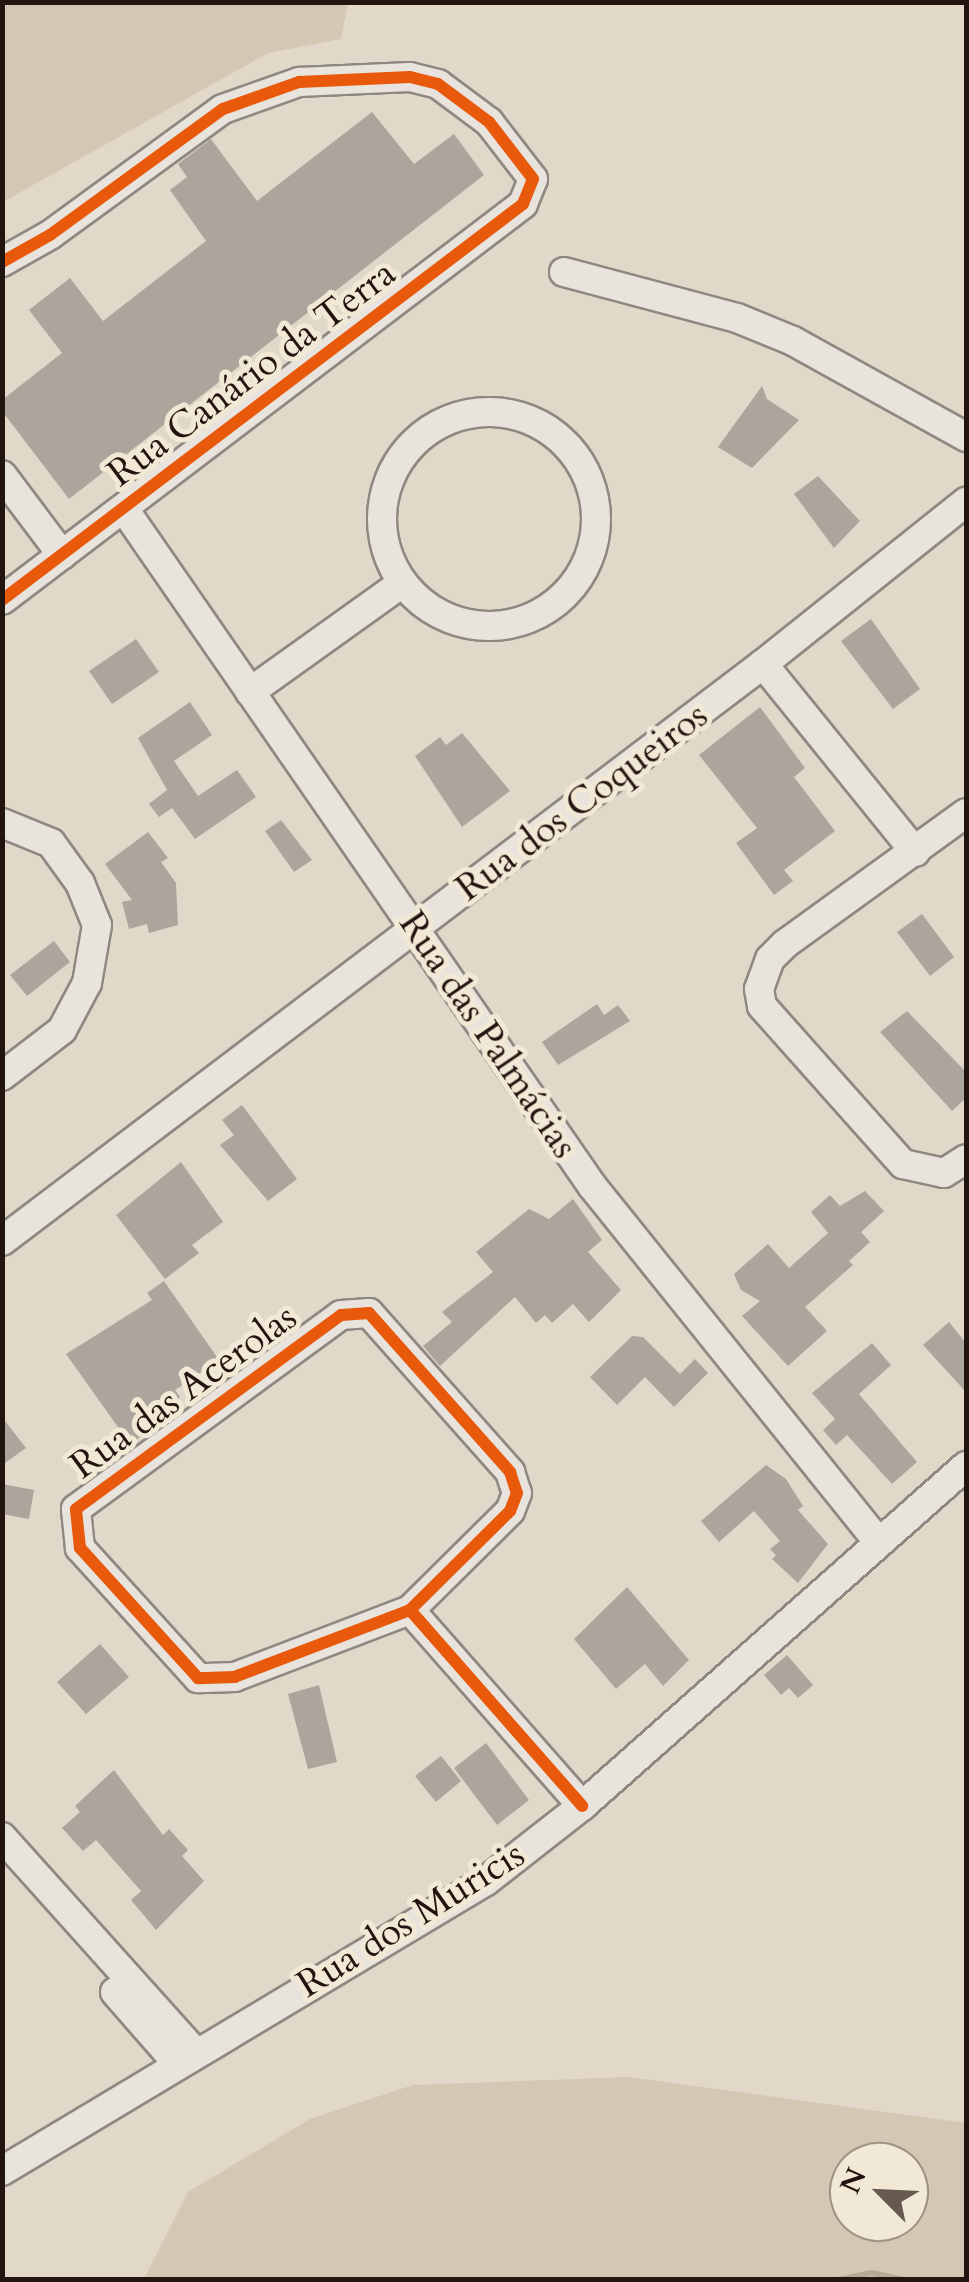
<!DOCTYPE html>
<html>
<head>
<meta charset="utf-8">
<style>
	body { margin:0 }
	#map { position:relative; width:969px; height:2282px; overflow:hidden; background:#e1d8ca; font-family:Cardo,serif }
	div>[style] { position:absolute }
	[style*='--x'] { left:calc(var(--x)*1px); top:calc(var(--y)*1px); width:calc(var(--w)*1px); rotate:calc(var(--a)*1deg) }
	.green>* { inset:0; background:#d4c7b4 }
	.stream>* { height:6px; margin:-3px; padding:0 3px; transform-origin:3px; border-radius:3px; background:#b8aa99 }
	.building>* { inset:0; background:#aca59b }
	.roads { filter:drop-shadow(2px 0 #8f8880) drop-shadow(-2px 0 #8f8880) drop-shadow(0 2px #8f8880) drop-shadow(0 -2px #8f8880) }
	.minor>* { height:28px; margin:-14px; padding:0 14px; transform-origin:14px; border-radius:14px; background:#e8e3dc }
	.minor>.ring { margin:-14px; padding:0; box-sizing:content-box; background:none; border:28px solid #e8e3dc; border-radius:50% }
	.cycleway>* { height:12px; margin:-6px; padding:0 6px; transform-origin:6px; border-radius:6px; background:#e8590c }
	span { translate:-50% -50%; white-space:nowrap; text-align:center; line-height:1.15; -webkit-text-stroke:10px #f2e8d6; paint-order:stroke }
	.street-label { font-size:38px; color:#22140f }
	.frame { position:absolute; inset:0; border:5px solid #22140f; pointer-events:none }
	.north { position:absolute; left:829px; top:2142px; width:100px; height:100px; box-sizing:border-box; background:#f2e8d6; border:2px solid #9f9386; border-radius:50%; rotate:294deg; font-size:28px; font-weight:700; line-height:40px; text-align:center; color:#22140f }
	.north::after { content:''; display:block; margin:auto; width:35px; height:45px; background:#655950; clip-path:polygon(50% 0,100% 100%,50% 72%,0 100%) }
</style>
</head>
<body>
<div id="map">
	<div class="green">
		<div style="clip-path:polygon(3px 2px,348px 2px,348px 3px,341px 39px,268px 53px,3px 202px)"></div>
		<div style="clip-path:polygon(evenodd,629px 2077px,966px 2123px,966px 2279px,144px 2279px,188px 2192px,310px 2119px,413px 2085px,629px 2077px,849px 2162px,909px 2162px,909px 2222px,849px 2222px,849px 2162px)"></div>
	</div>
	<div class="stream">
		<div style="--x:838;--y:2280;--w:35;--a:-12"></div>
		<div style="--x:872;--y:2273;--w:33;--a:12"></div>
	</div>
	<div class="building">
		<div style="clip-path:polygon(372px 112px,414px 164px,454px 134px,484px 175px,69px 499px,2px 411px,2px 400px,62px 353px,29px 310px,70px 278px,103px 321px,206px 241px,170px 190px,187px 177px,178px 164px,211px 139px,257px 201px)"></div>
		<div style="clip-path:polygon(762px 386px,767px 399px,799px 420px,752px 468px,718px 447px)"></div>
		<div style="clip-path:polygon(818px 476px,860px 521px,834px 548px,794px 494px)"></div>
		<div style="clip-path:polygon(871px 619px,920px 689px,893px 709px,841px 641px)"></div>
		<div style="clip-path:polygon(136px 639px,159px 672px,112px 704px,89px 671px)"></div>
		<div style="clip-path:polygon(190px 702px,212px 735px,174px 761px,198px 796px,237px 770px,256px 797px,195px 839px,172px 808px,159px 817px,149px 804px,167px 790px,138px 738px)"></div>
		<div style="clip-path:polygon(760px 707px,805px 768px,794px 777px,835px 831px,784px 870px,793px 881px,774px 895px,736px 843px,757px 828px,699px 755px)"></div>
		<div style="clip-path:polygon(462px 733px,510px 791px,462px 827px,415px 756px,440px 737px,446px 745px)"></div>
		<div style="clip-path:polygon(281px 820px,312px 860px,294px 872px,265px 831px)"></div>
		<div style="clip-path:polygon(148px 832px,168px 858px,161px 862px,176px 883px,178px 925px,149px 933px,147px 924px,129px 929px,122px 902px,132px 900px,105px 864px)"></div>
		<div style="clip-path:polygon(922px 914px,954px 957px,930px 976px,897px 932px)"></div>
		<div style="clip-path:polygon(54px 941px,70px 962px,27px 996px,10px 975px)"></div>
		<div style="clip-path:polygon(597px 1004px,604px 1015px,618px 1005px,630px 1021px,558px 1065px,542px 1042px)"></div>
		<div style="clip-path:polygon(907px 1011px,966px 1072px,966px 1098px,952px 1111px,880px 1032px)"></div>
		<div style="clip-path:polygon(242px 1105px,297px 1179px,268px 1201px,220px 1145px,234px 1135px,222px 1120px)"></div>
		<div style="clip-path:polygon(181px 1162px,223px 1222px,192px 1245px,199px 1253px,165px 1279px,116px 1215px)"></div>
		<div style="clip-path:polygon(865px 1191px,884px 1211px,861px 1232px,870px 1242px,849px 1261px,853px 1265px,805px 1307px,827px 1331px,788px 1366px,742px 1316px,760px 1301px,741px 1290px,734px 1274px,768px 1244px,789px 1268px,828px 1233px,811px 1212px,830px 1195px,840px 1206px)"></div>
		<div style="clip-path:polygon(573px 1199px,602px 1240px,588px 1252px,621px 1290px,589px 1322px,573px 1304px,552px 1323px,545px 1315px,536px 1323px,515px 1297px,440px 1366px,423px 1346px,452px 1322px,442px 1312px,493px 1272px,476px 1252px,529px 1209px,549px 1219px)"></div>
		<div style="clip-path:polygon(164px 1281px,219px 1360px,175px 1390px,180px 1397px,157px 1412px,163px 1420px,130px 1444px,66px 1354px,152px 1300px,147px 1293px)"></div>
		<div style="clip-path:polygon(949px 1322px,966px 1343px,966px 1392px,923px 1345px)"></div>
		<div style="clip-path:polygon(632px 1336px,643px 1337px,680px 1374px,695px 1359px,708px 1373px,674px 1407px,645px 1377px,617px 1405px,590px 1377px)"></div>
		<div style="clip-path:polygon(872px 1343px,891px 1365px,859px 1394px,917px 1462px,892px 1484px,847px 1435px,836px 1445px,823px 1430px,835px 1419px,812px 1393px)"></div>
		<div style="clip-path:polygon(2px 1417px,26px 1448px,2px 1465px)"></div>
		<div style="clip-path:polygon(766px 1465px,786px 1479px,803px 1506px,798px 1510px,828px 1544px,798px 1583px,772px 1559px,776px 1555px,770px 1549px,780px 1541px,754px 1511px,719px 1542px,701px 1521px)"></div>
		<div style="clip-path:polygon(2px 1484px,34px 1490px,29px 1519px,2px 1514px)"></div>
		<div style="clip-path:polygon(627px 1587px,689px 1660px,663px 1686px,645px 1664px,616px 1689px,574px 1639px)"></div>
		<div style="clip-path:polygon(100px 1644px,129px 1677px,86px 1714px,57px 1682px)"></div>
		<div style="clip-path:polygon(787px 1655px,813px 1685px,798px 1698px,789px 1688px,781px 1695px,764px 1675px)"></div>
		<div style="clip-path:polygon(319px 1685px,337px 1762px,308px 1769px,288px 1694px)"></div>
		<div style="clip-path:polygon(486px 1743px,529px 1800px,497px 1825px,454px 1768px)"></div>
		<div style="clip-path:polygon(441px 1756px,461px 1781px,436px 1802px,415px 1776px)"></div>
		<div style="clip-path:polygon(114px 1770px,163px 1835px,169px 1829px,188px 1850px,182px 1856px,204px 1881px,156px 1930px,131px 1900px,141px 1891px,96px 1840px,83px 1851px,62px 1828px,80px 1812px,75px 1806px)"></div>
	</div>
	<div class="roads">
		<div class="minor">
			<div style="--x:2;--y:262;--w:55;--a:-29.4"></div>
			<div style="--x:50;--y:235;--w:214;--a:-36.1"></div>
			<div style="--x:223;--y:109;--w:81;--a:-19.6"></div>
			<div style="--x:299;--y:82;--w:111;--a:-2.6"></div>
			<div style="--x:410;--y:77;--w:29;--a:14"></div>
			<div style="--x:438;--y:84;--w:64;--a:36.7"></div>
			<div style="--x:489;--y:122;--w:72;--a:52.3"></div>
			<div style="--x:533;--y:179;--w:27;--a:112"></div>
			<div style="--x:523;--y:204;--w:654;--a:142.76"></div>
			<div style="--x:564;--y:272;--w:179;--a:14.9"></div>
			<div style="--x:737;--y:318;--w:61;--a:22.3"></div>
			<div style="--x:793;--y:341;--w:198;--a:29"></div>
			<div class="ring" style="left:382px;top:412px;width:186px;height:186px"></div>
			<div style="--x:2;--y:475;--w:100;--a:53.1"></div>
			<div style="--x:124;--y:509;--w:824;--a:55.33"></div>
			<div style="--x:593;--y:1187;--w:455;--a:51.2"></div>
			<div style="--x:763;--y:664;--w:242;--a:51"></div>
			<div style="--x:250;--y:692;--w:187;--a:-35.6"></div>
			<div style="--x:966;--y:813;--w:223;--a:144.1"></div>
			<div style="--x:785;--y:944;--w:21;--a:135"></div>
			<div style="--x:770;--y:959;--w:32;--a:110"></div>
			<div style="--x:759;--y:989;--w:17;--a:80"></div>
			<div style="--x:762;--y:1006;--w:212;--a:48.3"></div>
			<div style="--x:903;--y:1164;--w:42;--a:12.4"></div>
			<div style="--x:944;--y:1173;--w:26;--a:-32"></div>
			<div style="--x:2;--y:823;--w:53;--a:22.2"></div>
			<div style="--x:51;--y:843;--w:49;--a:54.1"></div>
			<div style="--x:80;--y:883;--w:45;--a:68"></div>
			<div style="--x:97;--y:925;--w:59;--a:99.8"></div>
			<div style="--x:87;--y:983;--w:53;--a:118"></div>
			<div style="--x:62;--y:1030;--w:76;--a:142.5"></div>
			<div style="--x:2;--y:1241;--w:955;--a:-37.17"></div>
			<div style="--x:763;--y:664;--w:260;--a:-38.6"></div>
			<div style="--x:410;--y:1610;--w:187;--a:159.1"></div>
			<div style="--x:235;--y:1677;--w:37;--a:178"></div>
			<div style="--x:198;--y:1678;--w:176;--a:-132.2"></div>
			<div style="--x:80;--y:1548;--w:39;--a:-96"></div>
			<div style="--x:76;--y:1509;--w:328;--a:-36.2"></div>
			<div style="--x:341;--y:1315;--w:28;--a:-4"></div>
			<div style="--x:369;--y:1313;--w:213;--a:48.4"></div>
			<div style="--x:510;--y:1472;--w:22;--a:72"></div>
			<div style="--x:517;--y:1493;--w:19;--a:111"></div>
			<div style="--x:510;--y:1511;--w:141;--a:135.3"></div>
			<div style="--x:410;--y:1610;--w:261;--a:48.7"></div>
			<div style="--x:2;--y:1837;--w:288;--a:48.1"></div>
			<div style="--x:115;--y:1992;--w:93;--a:48.9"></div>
			<div style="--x:2;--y:2171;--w:564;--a:-30.93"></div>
			<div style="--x:486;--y:1881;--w:122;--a:-38"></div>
			<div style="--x:582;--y:1806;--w:513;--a:-41.52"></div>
		</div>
	</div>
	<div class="cycleway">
		<div style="--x:2;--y:262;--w:55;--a:-29.4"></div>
		<div style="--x:50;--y:235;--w:214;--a:-36.1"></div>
		<div style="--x:223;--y:109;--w:81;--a:-19.6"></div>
		<div style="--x:299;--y:82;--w:111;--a:-2.6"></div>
		<div style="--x:410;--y:77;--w:29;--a:14"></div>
		<div style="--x:438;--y:84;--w:64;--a:36.7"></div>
		<div style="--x:489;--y:122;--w:72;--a:52.3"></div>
		<div style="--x:533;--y:179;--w:27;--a:112"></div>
		<div style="--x:523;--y:204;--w:654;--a:142.76"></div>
		<div style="--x:410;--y:1610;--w:187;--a:159.1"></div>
		<div style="--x:235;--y:1677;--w:37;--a:178"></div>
		<div style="--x:198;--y:1678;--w:176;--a:-132.2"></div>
		<div style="--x:80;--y:1548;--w:39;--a:-96"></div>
		<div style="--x:76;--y:1509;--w:328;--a:-36.2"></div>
		<div style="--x:341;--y:1315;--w:28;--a:-4"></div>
		<div style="--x:369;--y:1313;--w:213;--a:48.4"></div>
		<div style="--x:510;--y:1472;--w:22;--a:72"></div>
		<div style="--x:517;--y:1493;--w:19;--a:111"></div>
		<div style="--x:510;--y:1511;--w:141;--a:135.3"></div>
		<div style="--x:410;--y:1610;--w:261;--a:48.7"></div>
	</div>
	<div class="street-label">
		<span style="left:252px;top:374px;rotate:-37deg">Rua Canário da Terra</span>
		<span style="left:582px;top:802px;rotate:-37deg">Rua dos Coqueiros</span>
		<span style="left:488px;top:1035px;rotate:56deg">Rua das Palmácias</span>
		<span style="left:184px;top:1392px;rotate:-36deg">Rua das Acerolas</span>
		<span style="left:411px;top:1920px;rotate:-32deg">Rua dos Muricis</span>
	</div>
	<div class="frame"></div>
	<div class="north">N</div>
</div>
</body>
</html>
